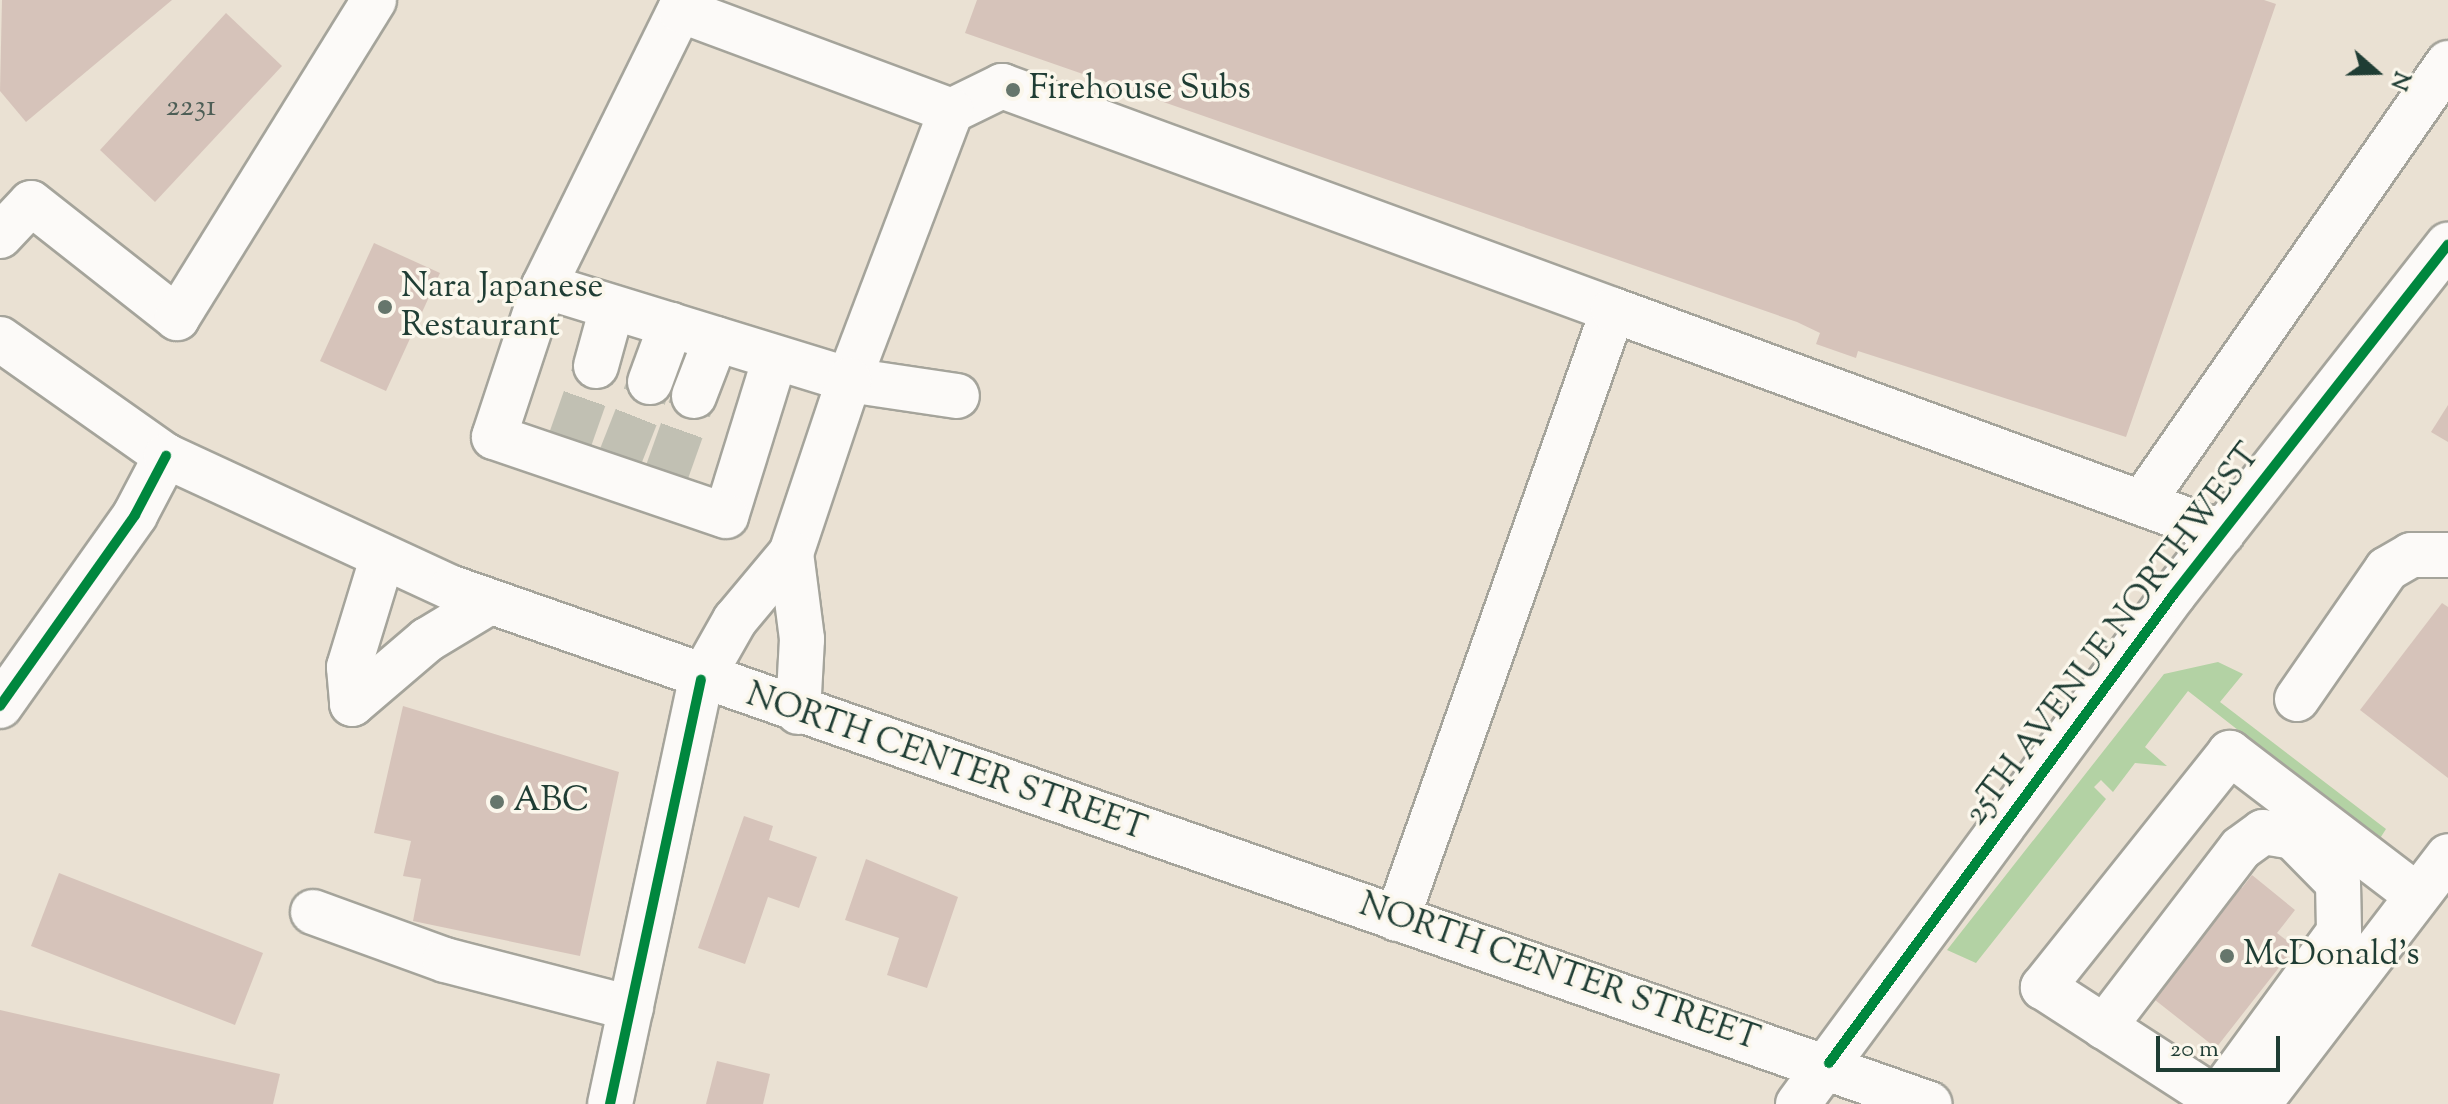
<!DOCTYPE html>
<html>
<head>
<meta charset="utf-8">
<style>
	body { margin:0 }
	#map { position:relative; width:2448px; height:1104px; overflow:hidden; background:#eae1d3; font-family:"Sorts Mill Goudy",serif }
	div>[style] { position:absolute }
	[style*='--x'] { left:calc(var(--x)*1px); top:calc(var(--y)*1px); width:calc(var(--w)*1px); rotate:calc(var(--a)*1deg) }
	.green>* { inset:0; background:#b3d2a4 }
	.building>* { inset:0; background:#d6c3ba }
	.minor-tunnel>* { height:44px; margin-top:-22px; transform-origin:0; background:repeating-linear-gradient(90deg,#c1c0b3 0 44px,transparent 0 66px) }
	.roads { filter:drop-shadow(2px 0 #a5a49b) drop-shadow(-2px 0 #a5a49b) drop-shadow(0 2px #a5a49b) drop-shadow(0 -2px #a5a49b) }
	.minor>* { height:44px; margin:-22px; padding:0 22px; transform-origin:22px; border-radius:22px; background:#fcfaf8 }
	.major>* { height:44px; margin:-22px; padding:0 22px; transform-origin:22px; border-radius:22px; background:#fcfaf8 }
	.cycleway>* { height:10px; margin:-5px; padding:0 5px; transform-origin:5px; border-radius:5px; background:#00873e }
	.dots>* { width:22px; height:22px; translate:-50% -50%; box-sizing:border-box; border:4px solid #fbf7ec; border-radius:50% }
	span { translate:-50% -50%; white-space:nowrap; text-align:center; line-height:1.15; -webkit-text-stroke:7px #fbf7ec; paint-order:stroke }
	.number-label { font-size:30px; color:#4d5e56 }
	.number-label span { -webkit-text-stroke-width:0 }
	.poi-label { font-size:34px; color:#1f3d34 }
	.left { translate:0 -50%; text-align:left }
	.street-label { font-size:34px; color:#1f3d34 }
	.north { position:absolute; left:2336px; top:32px; width:80px; height:80px; -webkit-text-stroke:6px #fbf7ec; paint-order:stroke; rotate:110deg; font-size:22px; font-weight:700; line-height:32px; text-align:center; color:#1f3d34 }
	.north::after { content:''; display:block; margin:auto; width:28px; height:36px; background:#1f3d34; clip-path:polygon(50% 0,100% 100%,50% 72%,0 100%) }
	.scale { position:absolute; left:2156px; top:1036px; width:124px; height:36px; box-sizing:border-box; border:4px solid #1f3d34; border-top:0; padding-left:10px; font-size:24px; line-height:28px; white-space:nowrap; color:#1f3d34; -webkit-text-stroke:6px #fbf7ec; paint-order:stroke }
</style>
</head>
<body>
<div id="map">
	<div class="green">
		<div style="clip-path:polygon(2218px 662px,2243px 674px,2220px 702px,2386px 829px,2379px 840px,2188px 691px,2145px 747px,2167px 766px,2135px 763px,2113px 792px,2101px 780px,2094px 787px,2106px 799px,1976px 963px,1947px 950px,2164px 674px)"></div>
	</div>
	<div class="building">
		<div style="clip-path:polygon(2px 0,172px 0,26px 122px,0 91px)"></div>
		<div style="clip-path:polygon(977px 0,2264px 0,2276px 4px,2126px 437px,1858px 351px,1856px 358px,1816px 344px,1820px 333px,1797px 322px,965px 33px)"></div>
		<div style="clip-path:polygon(226px 13px,282px 66px,155px 202px,100px 150px)"></div>
		<div style="clip-path:polygon(374px 243px,440px 273px,386px 391px,320px 361px)"></div>
		<div style="clip-path:polygon(2448px 405px,2448px 442px,2431px 432px)"></div>
		<div style="clip-path:polygon(2442px 603px,2448px 607px,2448px 778px,2360px 710px)"></div>
		<div style="clip-path:polygon(403px 706px,619px 772px,580px 956px,413px 921px,421px 879px,403px 876px,411px 841px,374px 833px)"></div>
		<div style="clip-path:polygon(744px 816px,773px 826px,769px 840px,817px 857px,799px 908px,768px 897px,745px 964px,698px 948px)"></div>
		<div style="clip-path:polygon(866px 859px,958px 897px,927px 988px,887px 975px,899px 938px,845px 920px)"></div>
		<div style="clip-path:polygon(59px 873px,263px 953px,235px 1025px,31px 946px)"></div>
		<div style="clip-path:polygon(2252px 875px,2295px 910px,2277px 933px,2295px 947px,2216px 1048px,2150px 996px,2228px 877px,2242px 888px)"></div>
		<div style="clip-path:polygon(0 1010px,280px 1074px,273px 1104px,0 1104px)"></div>
		<div style="clip-path:polygon(717px 1061px,770px 1074px,763px 1104px,706px 1104px)"></div>
	</div>
	<div class="minor-tunnel">
		<div style="--x:570;--y:440;--w:78;--a:-70.6"></div>
		<div style="--x:620;--y:458;--w:82;--a:-68.5"></div>
		<div style="--x:667;--y:472;--w:81;--a:-70.4"></div>
	</div>
	<div class="roads">
		<div class="minor">
			<div style="--x:951;--y:111;--w:57;--a:-26.1"></div>
			<div style="--x:1002;--y:86;--w:651;--a:20.13"></div>
			<div style="--x:0;--y:236;--w:45;--a:-46.8"></div>
			<div style="--x:31;--y:203;--w:186;--a:38.2"></div>
			<div style="--x:177;--y:318;--w:374;--a:-58.2"></div>
			<div style="--x:544;--y:286;--w:308;--a:-63.8"></div>
			<div style="--x:680;--y:10;--w:289;--a:20.4"></div>
			<div style="--x:951;--y:111;--w:288;--a:110.8"></div>
			<div style="--x:849;--y:380;--w:109;--a:8.4"></div>
			<div style="--x:775;--y:358;--w:165;--a:107.2"></div>
			<div style="--x:726;--y:516;--w:245;--a:-161.2"></div>
			<div style="--x:494;--y:437;--w:159;--a:-71.7"></div>
			<div style="--x:544;--y:286;--w:319;--a:17.1"></div>
			<div style="--x:849;--y:380;--w:182;--a:108.5"></div>
			<div style="--x:596;--y:366;--w:60;--a:-74.6"></div>
			<div style="--x:650;--y:382;--w:61;--a:-69.8"></div>
			<div style="--x:694;--y:396;--w:61;--a:-68.9"></div>
			<div style="--x:2142;--y:503;--w:536;--a:-55.18"></div>
			<div style="--x:382;--y:559;--w:113;--a:107"></div>
			<div style="--x:349;--y:667;--w:37;--a:85"></div>
			<div style="--x:352;--y:704;--w:99;--a:-40.5"></div>
			<div style="--x:427;--y:640;--w:74;--a:-31.1"></div>
			<div style="--x:2297;--y:699;--w:158;--a:-55.3"></div>
			<div style="--x:2387;--y:569;--w:28;--a:-30"></div>
			<div style="--x:2411;--y:555;--w:37;--a:0"></div>
			<div style="--x:0;--y:706;--w:234;--a:-54.7"></div>
			<div style="--x:135;--y:515;--w:67;--a:-62.3"></div>
			<div style="--x:2415;--y:894;--w:233;--a:-142.7"></div>
			<div style="--x:2230;--y:753;--w:300;--a:128.6"></div>
			<div style="--x:2043;--y:987;--w:206;--a:32.9"></div>
			<div style="--x:2216;--y:1099;--w:51;--a:-6.7"></div>
			<div style="--x:2267;--y:1093;--w:298;--a:-52.6"></div>
			<div style="--x:313;--y:912;--w:140;--a:20"></div>
			<div style="--x:445;--y:960;--w:192;--a:14.5"></div>
			<div style="--x:1397;--y:919;--w:646;--a:-70.47"></div>
			<div style="--x:1613;--y:310;--w:649;--a:20.08"></div>
			<div style="--x:2104;--y:1027;--w:225;--a:-52.6"></div>
			<div style="--x:2241;--y:848;--w:27;--a:-36"></div>
			<div style="--x:2263;--y:832;--w:30;--a:9"></div>
			<div style="--x:2293;--y:837;--w:64;--a:45.6"></div>
			<div style="--x:2338;--y:883;--w:49;--a:88.8"></div>
			<div style="--x:2339;--y:932;--w:213;--a:126.2"></div>
			<div style="--x:610;--y:1104;--w:434;--a:-77.9"></div>
			<div style="--x:701;--y:680;--w:69;--a:-60.5"></div>
			<div style="--x:735;--y:620;--w:87;--a:-50.1"></div>
			<div style="--x:791;--y:553;--w:87;--a:82.7"></div>
			<div style="--x:802;--y:639;--w:73;--a:93.1"></div>
			<div style="--x:1798;--y:1104;--w:634;--a:-53.6"></div>
			<div style="--x:2174;--y:594;--w:444;--a:-51.9"></div>
		</div>
		<div class="major">
			<div style="--x:0;--y:339;--w:203;--a:35.2"></div>
			<div style="--x:166;--y:456;--w:315;--a:24.8"></div>
			<div style="--x:452;--y:588;--w:1565;--a:19.25"></div>
		</div>
	</div>
	<div class="cycleway">
		<div style="--x:0;--y:706;--w:234;--a:-54.7"></div>
		<div style="--x:135;--y:515;--w:67;--a:-62.3"></div>
		<div style="--x:1829;--y:1063;--w:582;--a:-53.66"></div>
		<div style="--x:2174;--y:594;--w:444;--a:-51.9"></div>
		<div style="--x:610;--y:1104;--w:434;--a:-77.9"></div>
	</div>
	<div class="dots">
		<div style="left:1013px;top:90px;background:#66766c"></div>
		<div style="left:385px;top:307px;background:#66766c"></div>
		<div style="left:497px;top:802px;background:#66766c"></div>
		<div style="left:2227px;top:956px;background:#66766c"></div>
	</div>
	<div class="number-label">
		<span style="left:191px;top:108px">2231</span>
	</div>
	<div class="poi-label">
		<span class="left" style="left:1029px;top:90px">Firehouse Subs</span>
		<span class="left" style="left:401px;top:307px">Nara Japanese<br>Restaurant</span>
		<span class="left" style="left:513px;top:802px">ABC</span>
		<span class="left" style="left:2243px;top:956px">McDonald's</span>
	</div>
	<div class="street-label">
		<span style="left:2113px;top:635px;rotate:-53deg">25TH AVENUE NORTHWEST</span>
		<span style="left:946px;top:763px;rotate:19deg">NORTH CENTER STREET</span>
		<span style="left:1559px;top:973px;rotate:19deg">NORTH CENTER STREET</span>
	</div>
	<div class="north">N</div>
	<div class="scale">20 m</div>
</div>
</body>
</html>
